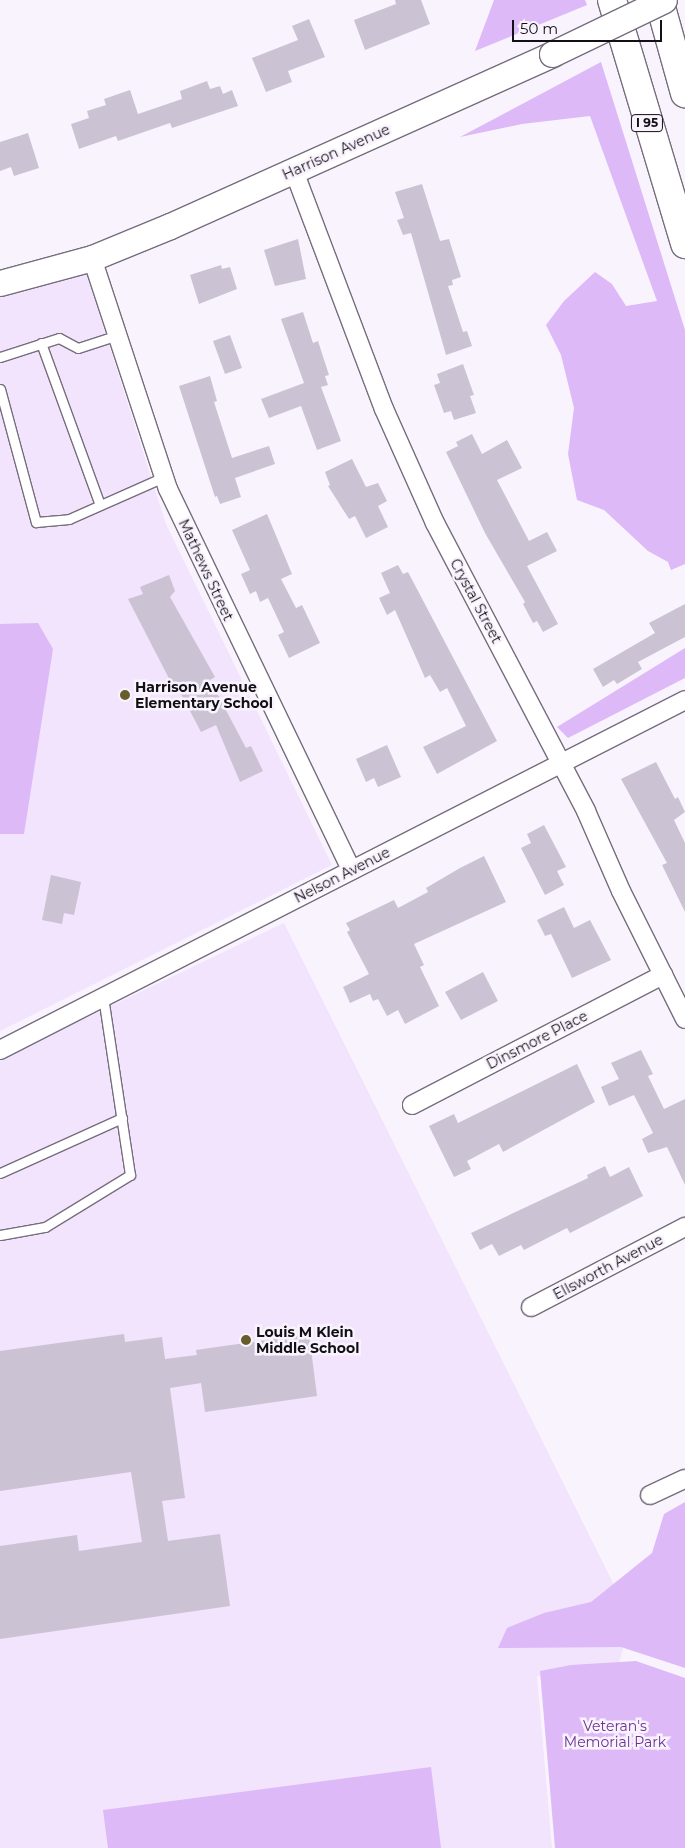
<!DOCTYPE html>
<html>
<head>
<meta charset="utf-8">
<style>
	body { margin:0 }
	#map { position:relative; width:685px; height:1848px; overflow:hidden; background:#f9f3fe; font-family:Montserrat,sans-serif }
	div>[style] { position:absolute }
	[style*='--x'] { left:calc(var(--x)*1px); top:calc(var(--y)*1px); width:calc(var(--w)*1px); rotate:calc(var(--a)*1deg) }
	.built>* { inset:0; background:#f1e4fc }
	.green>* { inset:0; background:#ddb9f8 }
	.building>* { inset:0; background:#cbc2d3 }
	.roads { filter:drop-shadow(1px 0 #766d7d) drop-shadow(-1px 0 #766d7d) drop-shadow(0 1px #766d7d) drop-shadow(0 -1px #766d7d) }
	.service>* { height:9px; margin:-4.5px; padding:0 4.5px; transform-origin:4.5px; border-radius:4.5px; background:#fff }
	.minor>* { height:18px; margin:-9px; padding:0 9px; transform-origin:9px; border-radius:9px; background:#fff }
	.secondary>* { height:25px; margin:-12.5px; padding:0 12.5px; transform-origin:12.5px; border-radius:12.5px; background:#fff }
	.motorway>* { height:28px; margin:-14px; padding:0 14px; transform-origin:14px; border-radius:14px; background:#fff }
	.bridges { filter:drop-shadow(1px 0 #766d7d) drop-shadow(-1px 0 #766d7d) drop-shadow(0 1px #766d7d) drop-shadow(0 -1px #766d7d) }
	.secondary-bridge>* { height:25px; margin:-12.5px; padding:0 12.5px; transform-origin:12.5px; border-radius:12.5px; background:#fff }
	.dots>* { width:14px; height:14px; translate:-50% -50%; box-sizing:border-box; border:2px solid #f9f3fe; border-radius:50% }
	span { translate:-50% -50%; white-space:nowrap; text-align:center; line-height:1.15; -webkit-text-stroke:5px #f9f3fe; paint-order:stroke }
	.shield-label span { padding:1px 4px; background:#f9f3fe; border:1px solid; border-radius:4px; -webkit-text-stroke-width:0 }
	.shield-label { font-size:12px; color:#131015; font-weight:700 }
	.street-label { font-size:14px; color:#131015 }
	.poi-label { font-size:14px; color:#131015; font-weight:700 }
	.left { translate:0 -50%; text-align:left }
	.park-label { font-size:14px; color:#6d3291 }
	.scale { position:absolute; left:512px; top:20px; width:150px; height:22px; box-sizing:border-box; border:2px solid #131015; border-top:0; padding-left:6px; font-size:15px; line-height:18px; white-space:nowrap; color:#131015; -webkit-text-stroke:4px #f9f3fe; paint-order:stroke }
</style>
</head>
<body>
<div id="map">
	<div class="built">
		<div style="clip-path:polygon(84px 266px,166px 524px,332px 865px,0 1031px,0 290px)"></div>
		<div style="clip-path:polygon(284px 923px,632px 1621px,619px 1662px,537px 1676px,552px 1848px,0 1848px,0 1059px)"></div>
	</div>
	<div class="green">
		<div style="clip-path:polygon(494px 0,585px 0,587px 5px,475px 51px)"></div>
		<div style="clip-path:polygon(601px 62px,685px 330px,685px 564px,671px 570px,668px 562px,648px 551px,604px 510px,577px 500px,568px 454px,574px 408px,561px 355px,546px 325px,564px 301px,595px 272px,612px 284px,626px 306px,657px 301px,590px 116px,522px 124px,460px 137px)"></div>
		<div style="clip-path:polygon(38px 623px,53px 649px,24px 834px,0 834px,0 624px)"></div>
		<div style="clip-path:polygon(685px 648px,685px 678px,568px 738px,557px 727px)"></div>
		<div style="clip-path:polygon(685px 1502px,685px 1668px,621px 1647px,498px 1648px,507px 1628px,544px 1613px,591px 1602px,652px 1553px,664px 1514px)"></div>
		<div style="clip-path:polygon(636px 1661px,685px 1678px,685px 1848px,555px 1848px,540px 1671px,571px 1665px)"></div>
		<div style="clip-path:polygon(431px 1767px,441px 1848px,108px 1848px,103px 1810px)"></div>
	</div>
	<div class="building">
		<div style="clip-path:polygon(395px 0,421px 0,430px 24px,365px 50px,354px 20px,396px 4px)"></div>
		<div style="clip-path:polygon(309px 19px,325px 57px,288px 71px,292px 82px,266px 92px,252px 58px,298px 40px,292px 26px)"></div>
		<div style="clip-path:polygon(207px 81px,210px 89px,220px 86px,223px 94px,232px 90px,238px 106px,172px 128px,170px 123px,118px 141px,116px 136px,79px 149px,71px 124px,89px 118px,87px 111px,106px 105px,104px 99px,130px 90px,138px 114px,182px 99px,180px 91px)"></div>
		<div style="clip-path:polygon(28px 133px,39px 168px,14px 176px,11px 167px,0 171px,0 142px)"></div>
		<div style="clip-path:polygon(422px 184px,440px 241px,449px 239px,461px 277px,452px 280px,453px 285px,448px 286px,463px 332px,467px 331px,472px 346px,446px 355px,411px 233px,403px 235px,397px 220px,404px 218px,395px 192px)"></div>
		<div style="clip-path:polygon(298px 239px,306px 279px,275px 286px,264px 250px)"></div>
		<div style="clip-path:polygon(221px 265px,222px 269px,230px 267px,237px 289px,199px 304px,190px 275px)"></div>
		<div style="clip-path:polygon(303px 312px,313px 343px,318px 341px,329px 375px,325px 376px,328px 385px,321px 387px,341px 441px,317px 450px,301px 406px,269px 418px,261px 399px,304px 383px,281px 319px)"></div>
		<div style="clip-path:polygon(230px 335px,242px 368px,225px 374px,213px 341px)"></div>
		<div style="clip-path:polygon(463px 364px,474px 395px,470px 396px,476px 413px,454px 420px,451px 411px,444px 413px,434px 385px,440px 383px,437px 374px)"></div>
		<div style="clip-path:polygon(210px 376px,217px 401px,214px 402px,232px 458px,269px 446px,275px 464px,235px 478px,241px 497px,220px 504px,217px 496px,215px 497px,179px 386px)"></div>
		<div style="clip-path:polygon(472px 434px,482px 454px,507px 440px,522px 468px,497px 480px,529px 541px,547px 532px,557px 551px,527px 566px,558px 624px,543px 632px,537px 621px,533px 623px,523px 604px,525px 602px,485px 533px,446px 452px,458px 446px,456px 442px)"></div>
		<div style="clip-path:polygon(352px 459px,366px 487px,378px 483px,387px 501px,378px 506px,388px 527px,366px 538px,355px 516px,349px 519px,328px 486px,330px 485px,325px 472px)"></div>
		<div style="clip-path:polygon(267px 514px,292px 574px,281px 579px,296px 608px,302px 605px,320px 643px,289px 658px,278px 635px,284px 632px,268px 598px,260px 602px,256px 591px,250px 594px,241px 574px,250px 570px,232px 530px)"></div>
		<div style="clip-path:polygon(398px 565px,403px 574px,408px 572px,497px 741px,437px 774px,423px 747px,466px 726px,447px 688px,440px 692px,430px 675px,425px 678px,395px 610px,387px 615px,379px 598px,390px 593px,381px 573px)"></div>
		<div style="clip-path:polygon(169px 575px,175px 591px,170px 597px,215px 677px,210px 680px,246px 748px,251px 746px,263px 771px,240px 782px,216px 725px,201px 732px,179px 690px,176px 692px,128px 599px,143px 594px,140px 587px)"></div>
		<div style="clip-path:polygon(685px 604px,685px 637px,638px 662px,642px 669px,617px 684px,614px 680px,603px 687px,593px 669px,655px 633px,649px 623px)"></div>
		<div style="clip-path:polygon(387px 745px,401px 777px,378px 787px,374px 778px,366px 782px,356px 759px)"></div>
		<div style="clip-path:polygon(656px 762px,675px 799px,678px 797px,685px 812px,674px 820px,685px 843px,685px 912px,662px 865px,667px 863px,621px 779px)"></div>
		<div style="clip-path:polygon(544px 825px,566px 867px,557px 871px,564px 885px,545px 895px,521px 848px,531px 843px,527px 834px)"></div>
		<div style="clip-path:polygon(484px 856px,506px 902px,414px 944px,424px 965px,420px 967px,439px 1006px,405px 1024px,398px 1010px,387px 1016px,378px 999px,373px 1001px,370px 994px,350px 1003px,343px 987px,369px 974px,347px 932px,350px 930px,346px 923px,394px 900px,398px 908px,428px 892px,426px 888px,460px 868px)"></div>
		<div style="clip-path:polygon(51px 875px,81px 882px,74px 915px,64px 913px,62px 924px,42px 920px)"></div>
		<div style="clip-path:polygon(564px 907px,574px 928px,590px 920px,611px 960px,572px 978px,551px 934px,545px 936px,537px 920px)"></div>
		<div style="clip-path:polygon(483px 972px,498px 1001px,461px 1020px,445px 992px)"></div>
		<div style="clip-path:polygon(641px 1050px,653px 1074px,648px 1076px,664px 1109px,685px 1099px,685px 1185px,667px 1147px,648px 1153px,642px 1139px,653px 1133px,634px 1095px,609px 1106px,601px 1087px,619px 1079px,611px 1063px)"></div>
		<div style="clip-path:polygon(577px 1064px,595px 1102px,503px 1152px,499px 1144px,467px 1161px,471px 1169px,454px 1177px,429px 1126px,454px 1114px,458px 1123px)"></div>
		<div style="clip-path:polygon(605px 1166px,610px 1177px,629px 1167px,643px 1196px,570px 1233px,567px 1228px,524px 1250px,521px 1245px,499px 1256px,492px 1244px,480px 1250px,471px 1233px,588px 1178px,587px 1175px)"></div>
		<div style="clip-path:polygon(124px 1334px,125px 1342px,162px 1337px,165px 1359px,197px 1355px,196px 1350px,309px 1334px,317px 1396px,205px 1412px,201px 1383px,170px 1388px,185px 1498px,162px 1501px,168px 1541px,220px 1534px,230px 1606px,0 1639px,0 1546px,77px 1535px,79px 1551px,142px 1542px,131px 1472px,0 1491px,0 1351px)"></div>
	</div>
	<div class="roads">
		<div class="service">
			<div style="--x:41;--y:343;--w:172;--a:70"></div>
			<div style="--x:0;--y:357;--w:62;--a:-17.9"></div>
			<div style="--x:59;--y:338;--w:21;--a:28"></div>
			<div style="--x:78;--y:348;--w:42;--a:-18"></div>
			<div style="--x:0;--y:389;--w:138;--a:74.9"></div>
			<div style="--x:36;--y:522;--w:33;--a:-5"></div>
			<div style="--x:69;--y:519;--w:104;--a:-23.9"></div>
			<div style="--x:0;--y:1173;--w:134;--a:-24.3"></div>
			<div style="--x:0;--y:1235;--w:46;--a:-10.1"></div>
			<div style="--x:45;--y:1227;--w:100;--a:-31.5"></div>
			<div style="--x:130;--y:1175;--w:180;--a:-98.6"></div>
		</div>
		<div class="minor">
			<div style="--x:294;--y:171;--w:254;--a:69.3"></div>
			<div style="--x:384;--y:409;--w:125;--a:65.9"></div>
			<div style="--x:435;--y:523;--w:325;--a:62.3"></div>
			<div style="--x:586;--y:811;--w:87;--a:66.4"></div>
			<div style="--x:621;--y:891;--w:143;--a:63.4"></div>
			<div style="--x:92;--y:258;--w:243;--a:71.8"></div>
			<div style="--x:168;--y:489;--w:423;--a:64.3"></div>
			<div style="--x:0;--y:1050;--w:769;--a:-27.06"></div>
			<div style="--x:412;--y:1105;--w:283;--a:-27.4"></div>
			<div style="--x:531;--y:1307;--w:174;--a:-27.5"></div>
			<div style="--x:650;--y:1495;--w:38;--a:-25"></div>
		</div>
		<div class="secondary">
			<div style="--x:0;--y:283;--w:95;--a:-15.2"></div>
			<div style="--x:92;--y:258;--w:84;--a:-22.3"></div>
			<div style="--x:170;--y:226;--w:419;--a:-24.2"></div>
		</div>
		<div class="motorway">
			<div style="--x:612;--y:0;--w:255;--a:73.3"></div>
			<div style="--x:659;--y:0;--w:97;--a:74.4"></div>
		</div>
	</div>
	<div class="bridges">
		<div class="secondary-bridge">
			<div style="--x:552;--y:54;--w:124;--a:-25.7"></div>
		</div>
	</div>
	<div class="dots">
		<div style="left:125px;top:695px;background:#665d2a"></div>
		<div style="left:246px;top:1340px;background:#665d2a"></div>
	</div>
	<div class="shield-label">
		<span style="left:647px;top:123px">I 95</span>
	</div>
	<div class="street-label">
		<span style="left:336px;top:152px;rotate:-24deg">Harrison Avenue</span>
		<span style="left:206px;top:570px;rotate:65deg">Mathews Street</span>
		<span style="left:476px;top:601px;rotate:62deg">Crystal Street</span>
		<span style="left:342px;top:875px;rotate:-27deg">Nelson Avenue</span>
		<span style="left:537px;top:1040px;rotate:-27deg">Dinsmore Place</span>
		<span style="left:608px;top:1267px;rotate:-28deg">Ellsworth Avenue</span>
	</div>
	<div class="poi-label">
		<span class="left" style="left:135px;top:695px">Harrison Avenue<br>Elementary School</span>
		<span class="left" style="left:256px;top:1340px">Louis M Klein<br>Middle School</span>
	</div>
	<div class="park-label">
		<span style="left:615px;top:1734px">Veteran's<br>Memorial Park</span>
	</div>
	<div class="scale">50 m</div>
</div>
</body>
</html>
